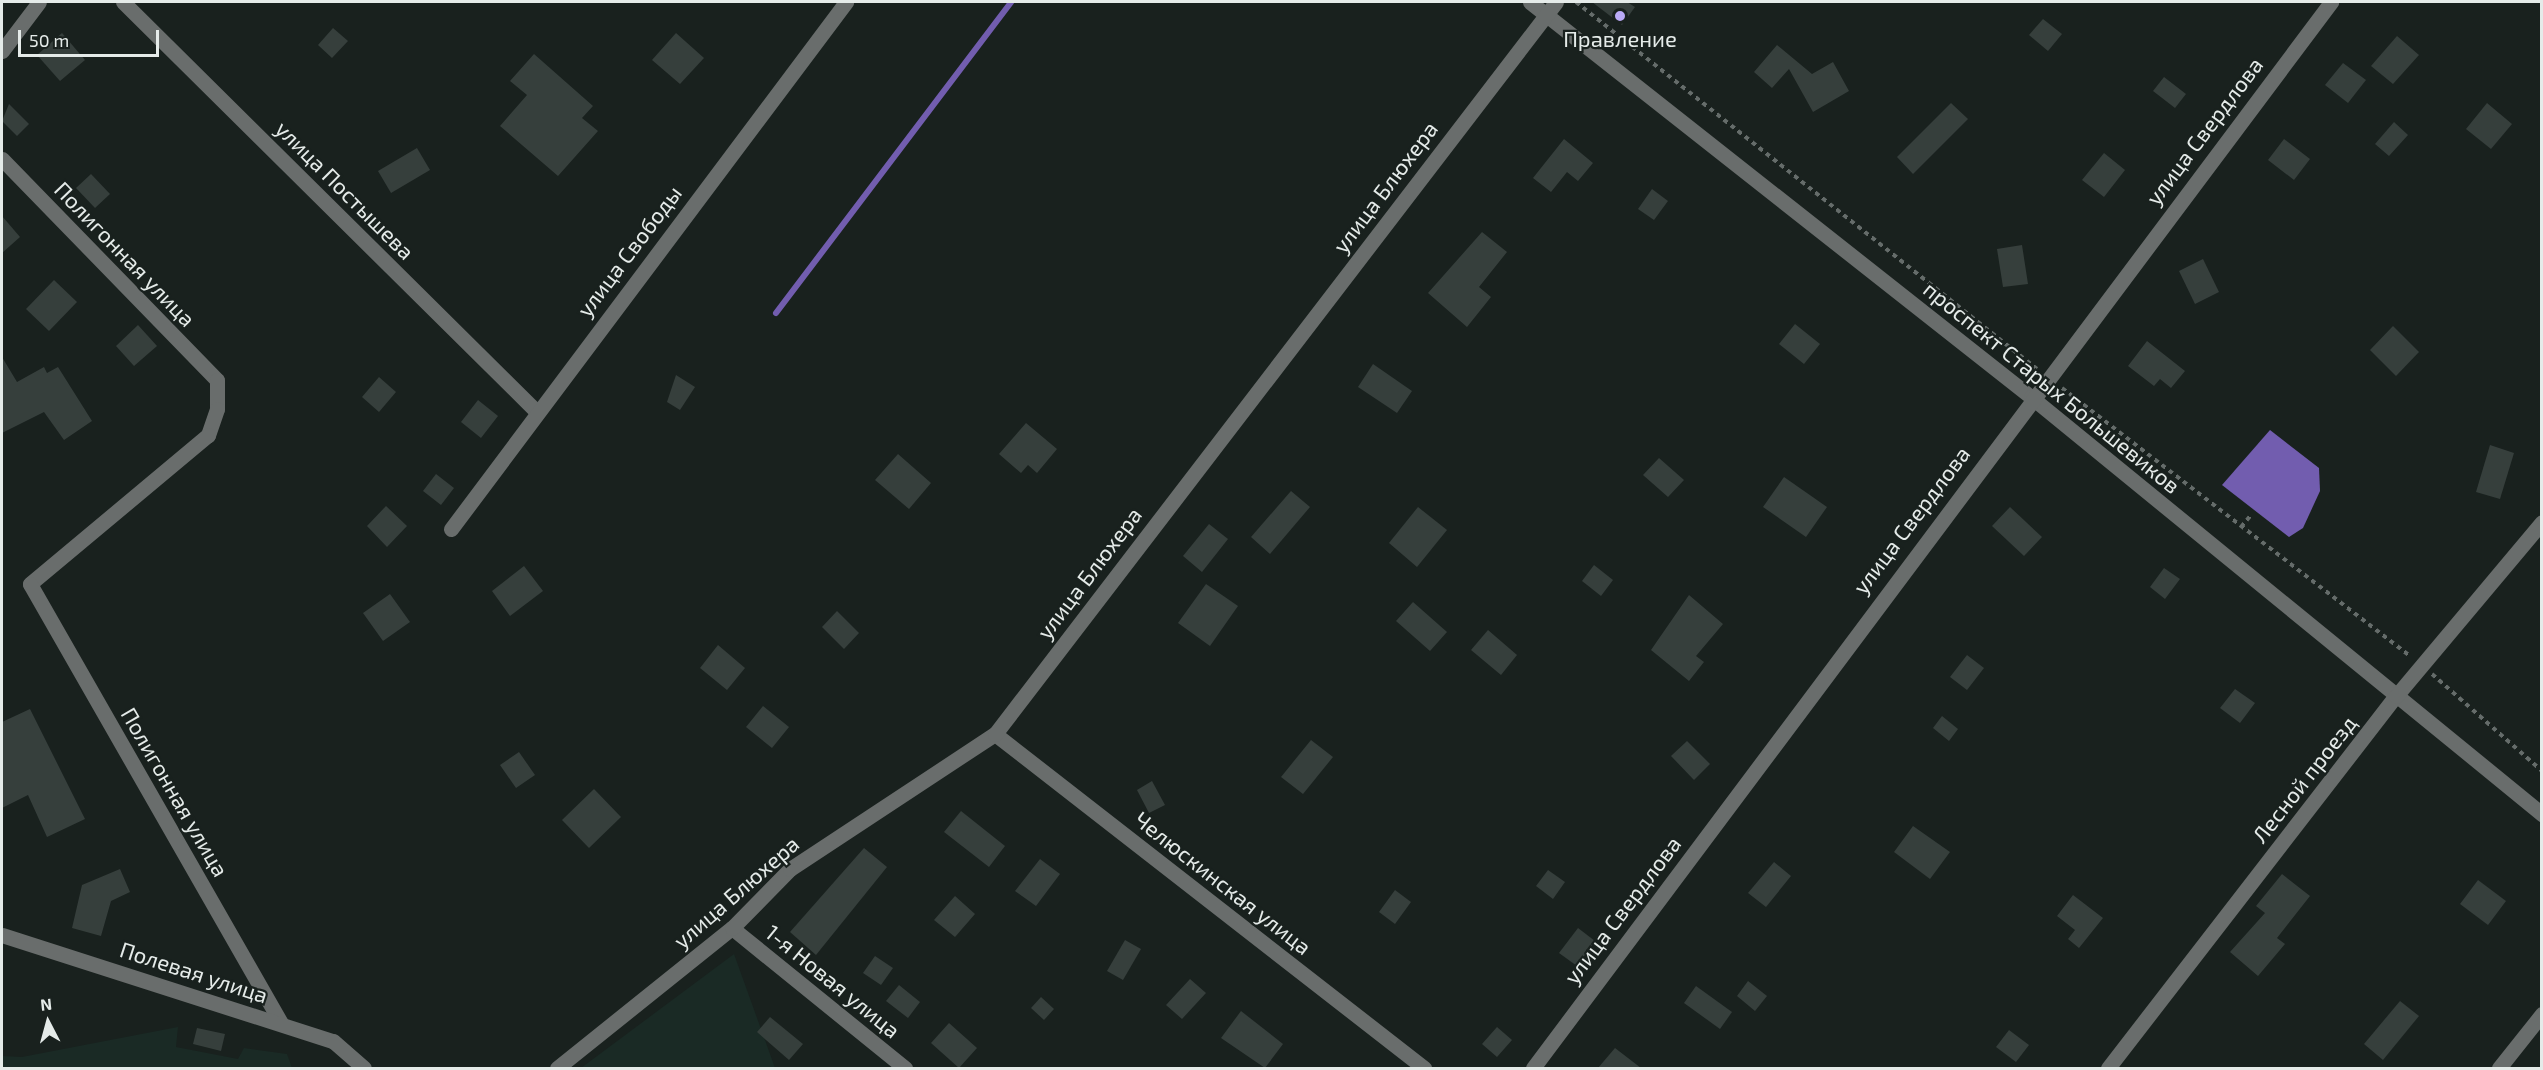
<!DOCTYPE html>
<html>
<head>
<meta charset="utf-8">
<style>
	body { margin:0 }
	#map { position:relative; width:2543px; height:1070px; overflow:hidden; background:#19211e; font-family:"Exo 2",sans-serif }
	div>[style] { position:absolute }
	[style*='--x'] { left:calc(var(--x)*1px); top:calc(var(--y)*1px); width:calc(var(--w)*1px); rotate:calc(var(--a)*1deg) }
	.built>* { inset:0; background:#1a2a25 }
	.water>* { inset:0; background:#725daf }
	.stream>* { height:6px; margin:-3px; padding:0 3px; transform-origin:3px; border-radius:3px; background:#725daf }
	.building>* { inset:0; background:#363f3c }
	.path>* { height:4px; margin-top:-2px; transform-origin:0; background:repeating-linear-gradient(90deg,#656c6a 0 4.5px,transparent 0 9px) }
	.minor>* { height:15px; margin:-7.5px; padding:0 7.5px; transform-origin:7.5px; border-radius:7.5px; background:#696d6c }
	.dots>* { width:16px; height:16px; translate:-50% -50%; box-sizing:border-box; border:3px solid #19211e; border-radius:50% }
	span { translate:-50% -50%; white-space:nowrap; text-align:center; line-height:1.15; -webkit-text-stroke:4.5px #19211e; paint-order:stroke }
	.poi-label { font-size:22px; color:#e5ebe9 }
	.street-label { font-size:22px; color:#e5ebe9 }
	.frame { position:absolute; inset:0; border:3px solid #e5ebe9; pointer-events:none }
	.north { position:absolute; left:18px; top:992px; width:60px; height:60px; -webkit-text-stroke:4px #19211e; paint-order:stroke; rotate:354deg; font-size:16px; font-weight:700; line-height:24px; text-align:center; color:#e5ebe9 }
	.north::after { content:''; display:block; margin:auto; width:21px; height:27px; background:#e5ebe9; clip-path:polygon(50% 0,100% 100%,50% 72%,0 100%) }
	.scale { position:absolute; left:18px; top:30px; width:141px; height:27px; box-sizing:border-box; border:3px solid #e5ebe9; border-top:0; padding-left:8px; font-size:18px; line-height:21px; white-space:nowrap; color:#e5ebe9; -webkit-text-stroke:4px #19211e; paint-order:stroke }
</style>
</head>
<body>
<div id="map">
	<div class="built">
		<div style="clip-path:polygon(734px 954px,775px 1068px,581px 1068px)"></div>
		<div style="clip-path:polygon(178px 1027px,176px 1047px,238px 1059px,244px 1048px,287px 1054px,292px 1068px,2px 1068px,2px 1056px,22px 1057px)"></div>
	</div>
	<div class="water">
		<div style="clip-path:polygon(2270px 430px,2319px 468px,2320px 491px,2303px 528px,2289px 537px,2222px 485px)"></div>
	</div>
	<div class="stream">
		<div style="--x:776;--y:313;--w:390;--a:-52.9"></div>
	</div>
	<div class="building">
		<div style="clip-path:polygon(1592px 2px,1627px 2px,1635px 7px,1622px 25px)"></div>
		<div style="clip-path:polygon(2043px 19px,2062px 34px,2048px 51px,2029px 35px)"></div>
		<div style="clip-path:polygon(333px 28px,348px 41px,332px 58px,318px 45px)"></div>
		<div style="clip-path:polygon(62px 33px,85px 60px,60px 81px,37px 55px)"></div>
		<div style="clip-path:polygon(676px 33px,704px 58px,680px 84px,652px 60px)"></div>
		<div style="clip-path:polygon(2397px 36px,2419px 55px,2393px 84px,2371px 66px)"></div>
		<div style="clip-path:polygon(1777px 45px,1812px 74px,1833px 62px,1849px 91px,1813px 112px,1789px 69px,1772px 88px,1754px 72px)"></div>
		<div style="clip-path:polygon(534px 54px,593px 106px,582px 118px,598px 131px,558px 176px,500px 126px,527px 95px,510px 81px)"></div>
		<div style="clip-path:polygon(2343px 63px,2366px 80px,2348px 103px,2325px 85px)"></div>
		<div style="clip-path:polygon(2164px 77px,2186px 94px,2175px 108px,2153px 91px)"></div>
		<div style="clip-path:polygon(1951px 103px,1968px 119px,1913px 174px,1897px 157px)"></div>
		<div style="clip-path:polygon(2487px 103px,2512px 124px,2491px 149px,2466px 129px)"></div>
		<div style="clip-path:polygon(9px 104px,29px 124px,17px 136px,2px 121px)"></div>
		<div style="clip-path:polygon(2394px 122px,2408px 135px,2389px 156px,2375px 144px)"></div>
		<div style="clip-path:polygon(1564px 139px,1593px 163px,1578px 181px,1567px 172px,1551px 192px,1533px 178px)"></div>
		<div style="clip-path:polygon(2284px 139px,2310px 159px,2294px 180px,2268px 160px)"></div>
		<div style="clip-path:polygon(417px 148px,430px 170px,391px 193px,378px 171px)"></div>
		<div style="clip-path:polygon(2104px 153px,2125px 170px,2104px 197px,2082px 180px)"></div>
		<div style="clip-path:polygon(91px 174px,110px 194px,95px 208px,76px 188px)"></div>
		<div style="clip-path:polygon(1652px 189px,1668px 201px,1654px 220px,1638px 209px)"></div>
		<div style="clip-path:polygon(2px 216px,20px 237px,2px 253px)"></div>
		<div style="clip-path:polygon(1482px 232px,1507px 252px,1479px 287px,1491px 297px,1467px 327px,1428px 293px)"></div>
		<div style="clip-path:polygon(2022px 245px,2028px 284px,2003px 287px,1997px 249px)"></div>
		<div style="clip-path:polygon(2203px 259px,2219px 292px,2195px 304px,2179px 271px)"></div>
		<div style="clip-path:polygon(54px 280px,77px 302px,49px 331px,26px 309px)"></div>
		<div style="clip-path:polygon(1795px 324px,1820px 344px,1804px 364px,1779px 344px)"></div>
		<div style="clip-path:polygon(138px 325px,157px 346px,134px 366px,116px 346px)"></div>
		<div style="clip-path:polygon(2393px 326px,2419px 352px,2396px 376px,2370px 350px)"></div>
		<div style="clip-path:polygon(2147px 341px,2185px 371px,2171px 388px,2160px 379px,2154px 386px,2128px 366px)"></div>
		<div style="clip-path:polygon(2px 357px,17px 382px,44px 367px,47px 373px,58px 367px,92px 421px,64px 440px,44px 412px,2px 433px)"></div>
		<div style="clip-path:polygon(1373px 364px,1412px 391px,1397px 413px,1358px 387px)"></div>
		<div style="clip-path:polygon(676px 375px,695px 387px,680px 410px,667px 402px)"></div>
		<div style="clip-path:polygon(379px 377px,396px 392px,379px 412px,362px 397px)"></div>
		<div style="clip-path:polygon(478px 400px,498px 416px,481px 438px,461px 422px)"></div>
		<div style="clip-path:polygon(1026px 423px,1057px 449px,1037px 473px,1028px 465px,1021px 473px,999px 454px)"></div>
		<div style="clip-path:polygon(2490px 445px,2514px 453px,2500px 499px,2476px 492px)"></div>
		<div style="clip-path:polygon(898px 454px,931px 483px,909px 509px,875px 480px)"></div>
		<div style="clip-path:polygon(1659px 458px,1684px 480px,1668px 497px,1643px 475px)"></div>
		<div style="clip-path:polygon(436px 474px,454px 488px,441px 505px,423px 491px)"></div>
		<div style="clip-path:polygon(1784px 477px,1827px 507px,1806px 537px,1763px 507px)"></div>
		<div style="clip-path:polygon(1291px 491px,1310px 507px,1270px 554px,1251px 537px)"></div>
		<div style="clip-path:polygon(386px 506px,407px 526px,387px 547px,367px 526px)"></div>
		<div style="clip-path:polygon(1418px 507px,1447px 530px,1417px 567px,1389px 543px)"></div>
		<div style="clip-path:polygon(2010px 507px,2042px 537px,2024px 556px,1992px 526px)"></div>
		<div style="clip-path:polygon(1209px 524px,1228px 539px,1202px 572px,1183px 556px)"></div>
		<div style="clip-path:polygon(1594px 565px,1613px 580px,1601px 596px,1582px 581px)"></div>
		<div style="clip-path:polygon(524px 566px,543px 591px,510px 616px,492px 591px)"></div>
		<div style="clip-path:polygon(2164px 568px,2180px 579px,2165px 599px,2150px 587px)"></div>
		<div style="clip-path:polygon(1206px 584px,1238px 606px,1210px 646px,1178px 623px)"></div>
		<div style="clip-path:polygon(390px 594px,410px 622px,383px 641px,363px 613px)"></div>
		<div style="clip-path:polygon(1689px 595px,1723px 624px,1696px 656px,1704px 662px,1689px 681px,1651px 650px)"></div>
		<div style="clip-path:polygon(1413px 602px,1447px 632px,1430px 651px,1396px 621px)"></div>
		<div style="clip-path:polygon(837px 611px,859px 633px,844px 649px,822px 627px)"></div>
		<div style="clip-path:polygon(1488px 630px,1517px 655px,1501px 675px,1471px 650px)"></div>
		<div style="clip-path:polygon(718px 645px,745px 668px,727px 690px,700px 668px)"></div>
		<div style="clip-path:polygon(1967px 655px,1984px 668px,1967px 690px,1950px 677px)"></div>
		<div style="clip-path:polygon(2235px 689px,2255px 703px,2240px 723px,2220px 708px)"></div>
		<div style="clip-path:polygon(763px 706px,789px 727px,772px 748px,746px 727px)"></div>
		<div style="clip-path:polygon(30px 709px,85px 819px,47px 837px,28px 795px,2px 808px,2px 722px)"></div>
		<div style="clip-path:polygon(1942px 716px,1958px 729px,1949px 741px,1933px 728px)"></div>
		<div style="clip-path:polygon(1311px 740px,1333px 757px,1303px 794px,1281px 777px)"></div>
		<div style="clip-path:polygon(1687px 741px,1710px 764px,1694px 780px,1671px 756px)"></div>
		<div style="clip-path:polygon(519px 752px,535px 775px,516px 788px,500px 765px)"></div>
		<div style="clip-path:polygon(1152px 781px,1165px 805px,1149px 813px,1137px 790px)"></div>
		<div style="clip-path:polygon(594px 789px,621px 817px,589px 848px,562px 820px)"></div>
		<div style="clip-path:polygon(961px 811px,1005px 846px,989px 867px,944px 832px)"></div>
		<div style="clip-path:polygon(1913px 826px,1950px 852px,1930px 879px,1894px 852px)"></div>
		<div style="clip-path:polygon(864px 848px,887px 867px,816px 955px,790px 932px)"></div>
		<div style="clip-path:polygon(1040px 859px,1060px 874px,1036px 906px,1015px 891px)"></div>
		<div style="clip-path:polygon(1774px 862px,1791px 876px,1766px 907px,1748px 893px)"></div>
		<div style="clip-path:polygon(120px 869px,130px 892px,111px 901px,101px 936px,72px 928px,82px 885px)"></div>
		<div style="clip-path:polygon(1548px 870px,1565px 882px,1553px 899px,1536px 886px)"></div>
		<div style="clip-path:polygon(2282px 874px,2310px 896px,2277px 938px,2285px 944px,2258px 976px,2230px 952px,2265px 913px,2256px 906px)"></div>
		<div style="clip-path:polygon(2478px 880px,2506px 901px,2488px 925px,2460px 904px)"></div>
		<div style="clip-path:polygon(1395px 890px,1411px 902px,1395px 924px,1379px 912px)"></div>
		<div style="clip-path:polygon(2073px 895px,2103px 918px,2079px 948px,2068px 939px,2075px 930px,2057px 916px)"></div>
		<div style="clip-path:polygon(955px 896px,975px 914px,955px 937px,934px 920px)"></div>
		<div style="clip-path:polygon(1578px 928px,1595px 941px,1577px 966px,1559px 953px)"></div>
		<div style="clip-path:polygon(1125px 940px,1141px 949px,1123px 980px,1107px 971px)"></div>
		<div style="clip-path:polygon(875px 956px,893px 968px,881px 985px,863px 973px)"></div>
		<div style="clip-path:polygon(1190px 979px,1206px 993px,1182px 1019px,1166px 1005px)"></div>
		<div style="clip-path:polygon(1748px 981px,1767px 996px,1755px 1011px,1737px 996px)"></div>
		<div style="clip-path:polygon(899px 985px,920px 1002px,908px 1018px,886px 1001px)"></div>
		<div style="clip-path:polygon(1696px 986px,1732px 1012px,1720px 1029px,1684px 1003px)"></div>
		<div style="clip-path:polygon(1041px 997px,1054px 1009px,1044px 1020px,1031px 1008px)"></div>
		<div style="clip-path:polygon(2400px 1001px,2419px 1016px,2383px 1060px,2364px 1044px)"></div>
		<div style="clip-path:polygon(1241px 1011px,1283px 1044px,1265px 1068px,1221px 1038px)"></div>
		<div style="clip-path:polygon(770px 1017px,803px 1044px,789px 1060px,757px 1032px)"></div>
		<div style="clip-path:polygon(949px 1023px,977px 1048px,959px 1068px,931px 1043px)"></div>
		<div style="clip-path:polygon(1497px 1027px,1512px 1040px,1497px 1057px,1482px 1044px)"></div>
		<div style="clip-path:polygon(197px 1028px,225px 1034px,221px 1051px,193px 1044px)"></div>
		<div style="clip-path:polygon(2009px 1030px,2029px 1045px,2016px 1062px,1996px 1047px)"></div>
		<div style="clip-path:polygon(1615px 1048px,1641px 1068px,1598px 1068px)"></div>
	</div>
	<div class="path">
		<div style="--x:1576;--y:2;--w:589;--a:38.52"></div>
		<div style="--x:2062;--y:388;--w:439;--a:37.6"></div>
		<div style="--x:2241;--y:527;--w:16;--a:-50"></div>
		<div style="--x:2432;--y:674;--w:147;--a:41.4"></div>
	</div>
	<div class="minor">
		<div style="--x:123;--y:2;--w:581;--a:44.72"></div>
		<div style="--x:1530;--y:2;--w:638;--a:38.25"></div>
		<div style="--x:2031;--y:397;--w:660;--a:39.22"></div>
		<div style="--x:2;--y:51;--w:61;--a:-52.9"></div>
		<div style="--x:2;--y:159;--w:308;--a:45.8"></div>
		<div style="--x:217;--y:380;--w:29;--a:90"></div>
		<div style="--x:217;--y:409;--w:28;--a:109"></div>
		<div style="--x:208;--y:435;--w:232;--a:140.1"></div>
		<div style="--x:30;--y:584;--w:506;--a:60.24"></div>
		<div style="--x:451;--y:529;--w:659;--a:-53.15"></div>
		<div style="--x:995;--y:734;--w:544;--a:37.9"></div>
		<div style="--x:732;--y:928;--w:223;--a:39"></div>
		<div style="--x:2;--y:935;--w:348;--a:17.8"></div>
		<div style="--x:333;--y:1041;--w:41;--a:41.1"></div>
		<div style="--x:557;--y:1068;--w:224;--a:-38.7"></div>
		<div style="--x:732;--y:928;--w:83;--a:-45.5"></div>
		<div style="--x:790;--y:869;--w:245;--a:-33.4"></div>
		<div style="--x:995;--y:734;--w:922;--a:-52.53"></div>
		<div style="--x:1533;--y:1068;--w:1332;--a:-53.18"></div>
		<div style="--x:2108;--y:1068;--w:470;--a:-52.3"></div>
		<div style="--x:2396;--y:696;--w:227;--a:-50"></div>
		<div style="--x:2499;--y:1068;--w:69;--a:-51.5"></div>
	</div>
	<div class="dots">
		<div style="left:1620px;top:16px;background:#baaaf6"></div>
	</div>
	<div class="poi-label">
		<span style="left:1620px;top:39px">Правление</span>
	</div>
	<div class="street-label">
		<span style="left:2204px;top:131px;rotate:-53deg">улица Свердлова</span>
		<span style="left:1385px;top:187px;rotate:-53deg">улица Блюхера</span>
		<span style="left:345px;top:190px;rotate:45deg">улица Постышева</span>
		<span style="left:629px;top:251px;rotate:-53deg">улица Свободы</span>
		<span style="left:125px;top:254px;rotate:46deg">Полигонная улица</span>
		<span style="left:2052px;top:387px;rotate:39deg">проспект Старых Большевиков</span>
		<span style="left:1911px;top:520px;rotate:-53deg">улица Свердлова</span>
		<span style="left:1089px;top:573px;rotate:-53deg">улица Блюхера</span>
		<span style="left:2304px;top:779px;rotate:-52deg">Лесной проезд</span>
		<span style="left:175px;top:792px;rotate:60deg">Полигонная улица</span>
		<span style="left:1223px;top:883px;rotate:38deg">Челюскинская улица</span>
		<span style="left:736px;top:892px;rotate:-41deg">улица Блюхера</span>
		<span style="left:1622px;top:910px;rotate:-53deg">улица Свердлова</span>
		<span style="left:194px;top:972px;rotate:18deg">Полевая улица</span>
		<span style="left:833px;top:981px;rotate:39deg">1-я Новая улица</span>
	</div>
	<div class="frame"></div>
	<div class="north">N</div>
	<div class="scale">50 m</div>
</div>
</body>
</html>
